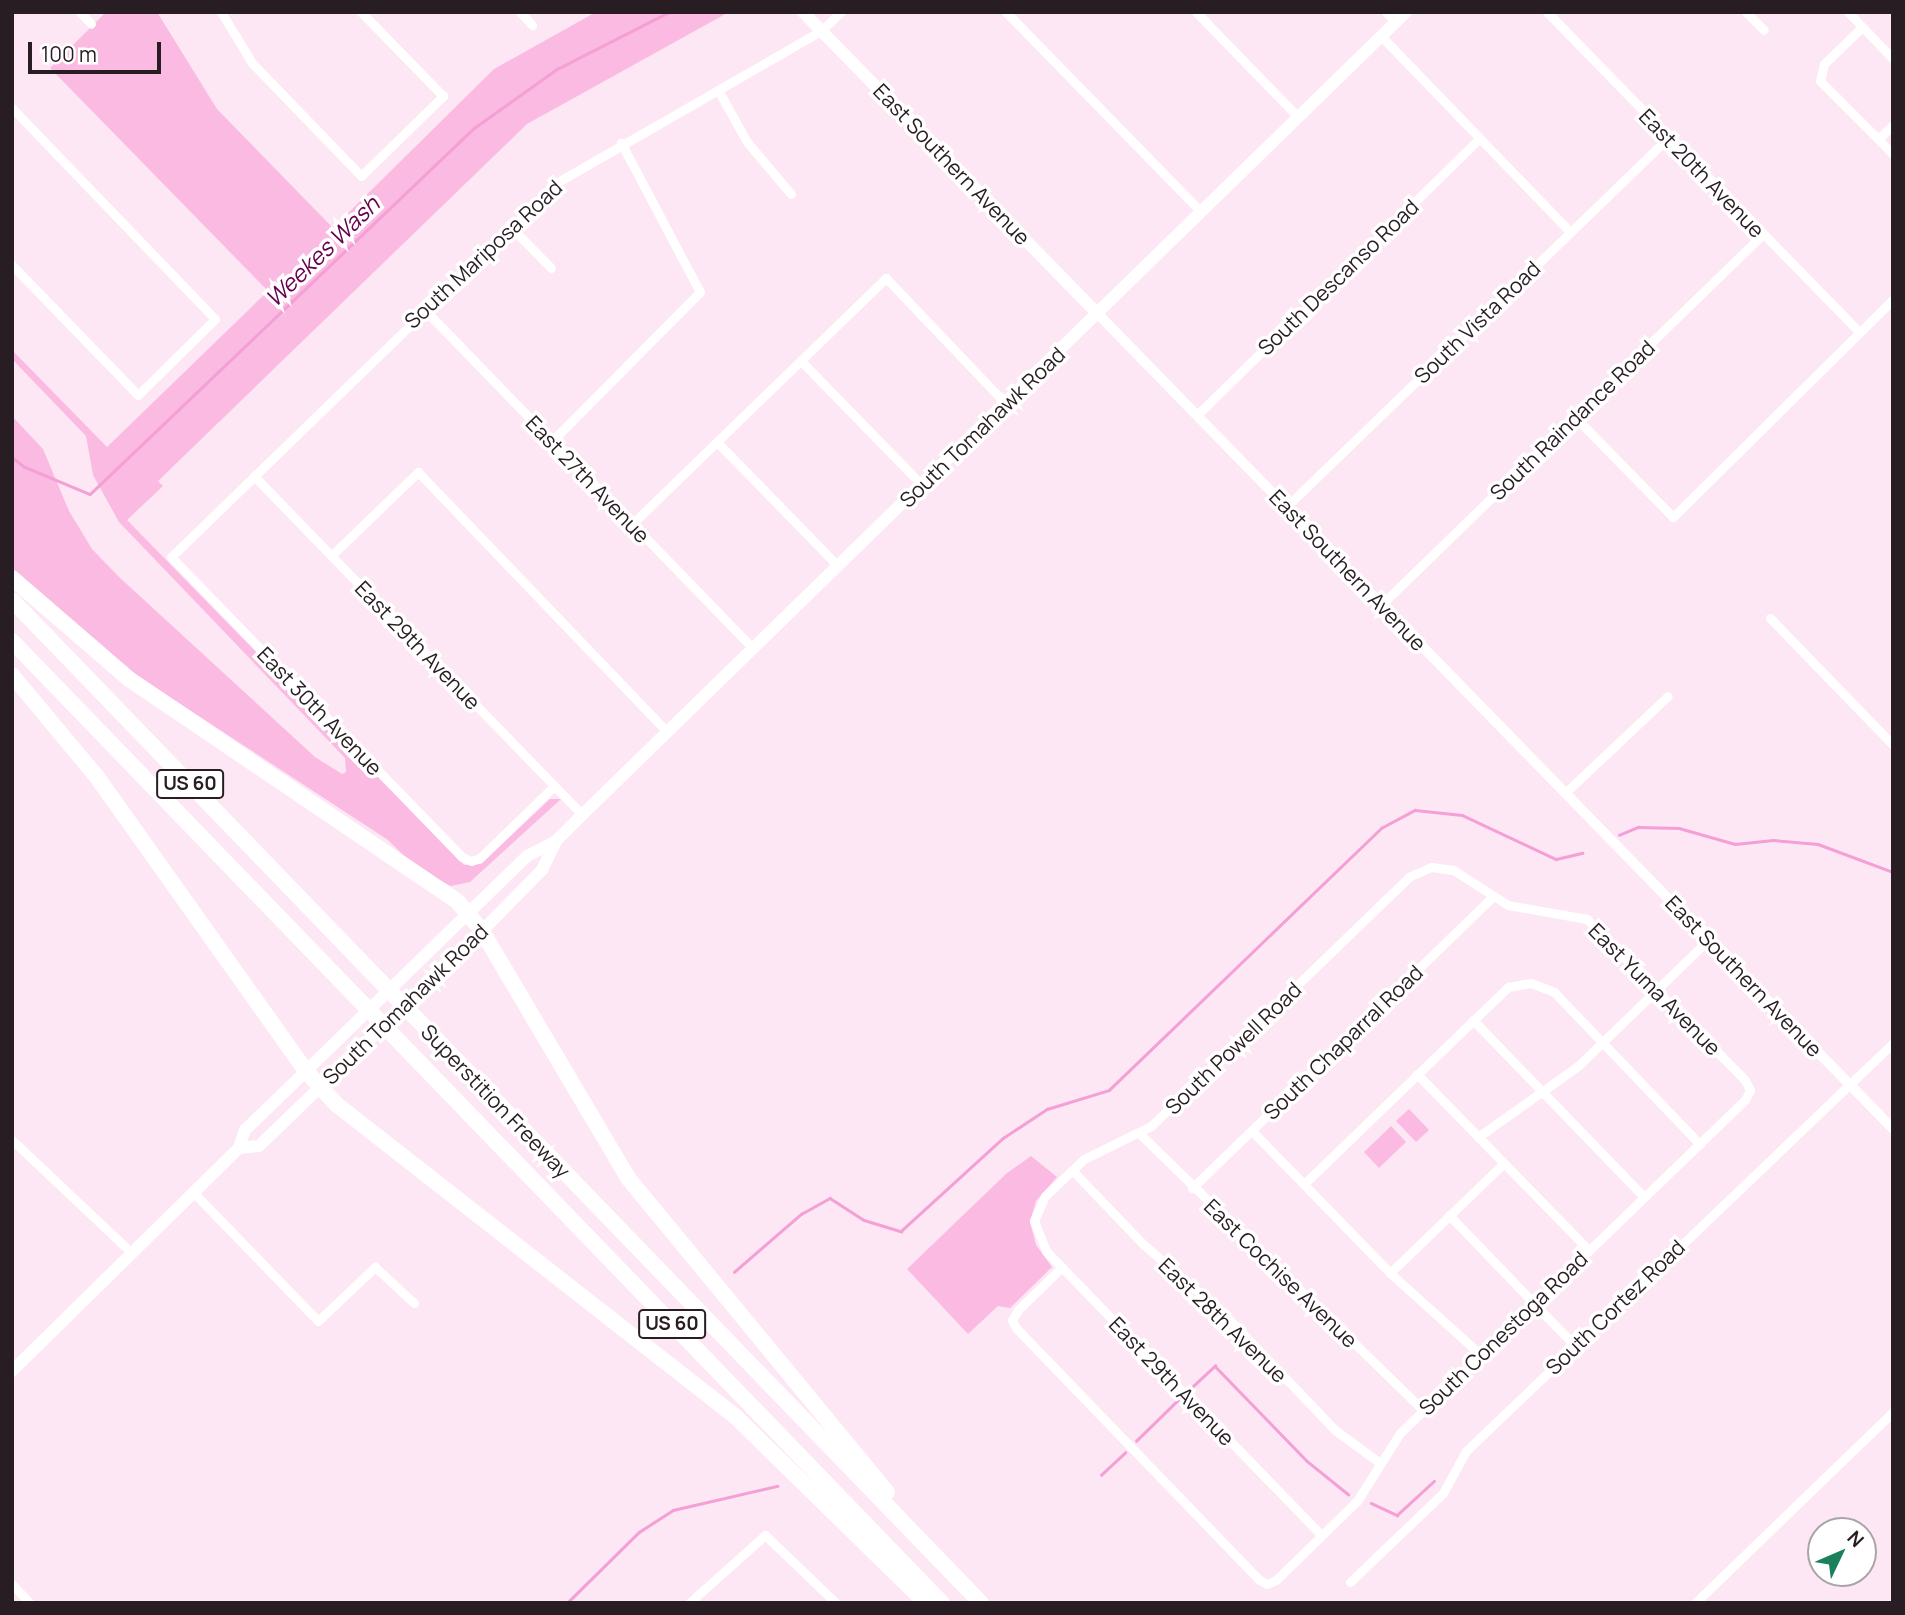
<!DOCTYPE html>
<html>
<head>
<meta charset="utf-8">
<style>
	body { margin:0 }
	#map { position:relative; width:1905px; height:1615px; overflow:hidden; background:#fde7f4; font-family:Manrope,sans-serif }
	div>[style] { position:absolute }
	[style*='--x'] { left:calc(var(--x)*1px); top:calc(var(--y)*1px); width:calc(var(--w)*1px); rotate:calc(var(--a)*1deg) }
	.green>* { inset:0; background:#fabae1 }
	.stream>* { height:2.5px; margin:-1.25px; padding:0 1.25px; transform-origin:1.25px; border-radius:1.25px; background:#f49fd5 }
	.minor>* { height:9px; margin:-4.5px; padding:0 4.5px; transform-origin:4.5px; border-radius:4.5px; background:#fff }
	.tertiary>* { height:10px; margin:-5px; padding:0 5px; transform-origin:5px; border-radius:5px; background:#fff }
	.secondary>* { height:12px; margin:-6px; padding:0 6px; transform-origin:6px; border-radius:6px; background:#fff }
	.motorway>* { height:16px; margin:-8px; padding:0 8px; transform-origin:8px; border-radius:8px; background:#fff }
	span { translate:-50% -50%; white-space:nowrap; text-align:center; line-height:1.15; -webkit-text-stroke:7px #fff; paint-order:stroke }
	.shield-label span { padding:2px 5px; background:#fff; border:2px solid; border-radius:5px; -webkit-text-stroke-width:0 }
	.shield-label { font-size:19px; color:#271d23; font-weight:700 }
	.street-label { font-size:21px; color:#271d23 }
	.water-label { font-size:23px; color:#67004e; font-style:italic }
	.frame { position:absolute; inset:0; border:14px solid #271d23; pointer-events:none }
	.north { position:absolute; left:1807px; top:1517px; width:70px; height:70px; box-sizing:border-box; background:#fff; border:2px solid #a9a5a7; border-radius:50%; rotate:46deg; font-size:19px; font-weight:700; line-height:28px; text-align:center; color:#271d23 }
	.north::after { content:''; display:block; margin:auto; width:24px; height:32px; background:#1c805a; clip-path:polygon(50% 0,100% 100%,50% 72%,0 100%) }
	.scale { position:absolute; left:28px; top:42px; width:133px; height:32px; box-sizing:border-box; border:4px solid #271d23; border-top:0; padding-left:9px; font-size:21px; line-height:24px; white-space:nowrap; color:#271d23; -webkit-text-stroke:5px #fff; paint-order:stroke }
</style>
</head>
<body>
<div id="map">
	<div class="green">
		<div style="clip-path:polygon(106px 12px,157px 12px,217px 109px,333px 228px,494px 69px,596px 12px,729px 12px,527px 124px,158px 481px,163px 486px,127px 520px,464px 865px,481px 864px,550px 799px,561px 799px,470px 882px,451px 886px,417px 869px,388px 840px,130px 671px,12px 569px,12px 416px,43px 449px,69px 511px,92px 549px,118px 576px,315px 757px,342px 774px,346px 772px,345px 758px,119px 522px,93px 475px,86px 436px,12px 359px,12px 350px,107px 447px,268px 291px,50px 68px)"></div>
		<div style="clip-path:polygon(1409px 1109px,1429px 1130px,1416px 1142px,1396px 1121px)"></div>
		<div style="clip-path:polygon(1391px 1126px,1406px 1142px,1379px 1168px,1364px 1152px)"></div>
		<div style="clip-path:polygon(1031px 1156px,1057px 1177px,1036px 1201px,1030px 1222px,1036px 1245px,1052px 1267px,1010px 1308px,998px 1306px,968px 1334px,907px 1269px,1007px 1173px)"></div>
	</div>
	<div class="stream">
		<div style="--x:12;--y:457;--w:16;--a:38"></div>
		<div style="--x:25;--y:467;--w:70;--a:22.6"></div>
		<div style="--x:90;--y:494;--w:530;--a:-43.63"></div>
		<div style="--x:474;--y:128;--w:102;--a:-35.4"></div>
		<div style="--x:557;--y:69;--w:126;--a:-27"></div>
		<div style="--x:1619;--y:835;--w:21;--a:-23"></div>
		<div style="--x:1638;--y:827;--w:41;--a:1.4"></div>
		<div style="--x:1679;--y:828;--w:58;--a:15.9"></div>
		<div style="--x:1735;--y:844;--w:38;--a:-6"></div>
		<div style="--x:1773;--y:840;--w:45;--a:5.1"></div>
		<div style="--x:1818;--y:844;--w:80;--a:20.5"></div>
		<div style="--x:734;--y:1272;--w:89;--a:-40.9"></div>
		<div style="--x:801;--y:1214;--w:33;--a:-29"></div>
		<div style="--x:830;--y:1198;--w:40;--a:32.9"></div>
		<div style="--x:864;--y:1220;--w:39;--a:17"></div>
		<div style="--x:901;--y:1231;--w:138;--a:-42.4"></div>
		<div style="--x:1003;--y:1138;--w:53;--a:-33.4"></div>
		<div style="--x:1047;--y:1109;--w:65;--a:-17"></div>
		<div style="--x:1109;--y:1090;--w:378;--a:-43.9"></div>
		<div style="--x:1381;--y:828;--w:38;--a:-28"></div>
		<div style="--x:1415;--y:810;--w:47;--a:6.1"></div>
		<div style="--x:1462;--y:815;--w:104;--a:25.1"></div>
		<div style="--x:1556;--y:859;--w:27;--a:-13"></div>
		<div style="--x:1191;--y:1388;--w:33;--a:-43"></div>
		<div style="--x:1215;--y:1366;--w:132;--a:45.9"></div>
		<div style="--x:1307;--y:1461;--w:53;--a:38.8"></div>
		<div style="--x:1136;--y:1441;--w:60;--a:-44.3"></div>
		<div style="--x:1101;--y:1475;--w:33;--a:-43"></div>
		<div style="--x:1371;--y:1503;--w:29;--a:25"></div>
		<div style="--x:1397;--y:1515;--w:50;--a:-42.6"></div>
		<div style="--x:567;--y:1603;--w:101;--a:-44.6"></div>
		<div style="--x:639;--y:1532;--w:40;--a:-32.9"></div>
		<div style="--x:673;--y:1510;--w:107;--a:-13"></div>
	</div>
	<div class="minor">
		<div style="--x:80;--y:12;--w:16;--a:47"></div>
		<div style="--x:221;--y:12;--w:60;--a:58.7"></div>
		<div style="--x:252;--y:63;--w:157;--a:46"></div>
		<div style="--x:361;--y:176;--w:115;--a:-44.3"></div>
		<div style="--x:443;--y:96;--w:117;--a:-134.3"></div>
		<div style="--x:520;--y:12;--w:18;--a:47"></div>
		<div style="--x:1006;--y:12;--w:279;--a:45.7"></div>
		<div style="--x:1196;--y:12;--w:146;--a:45.8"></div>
		<div style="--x:1386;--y:12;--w:15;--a:48"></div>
		<div style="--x:1547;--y:12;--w:447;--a:45.7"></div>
		<div style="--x:1746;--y:12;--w:25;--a:45"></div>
		<div style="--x:1848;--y:12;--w:65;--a:46.2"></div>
		<div style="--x:1862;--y:27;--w:53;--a:135.8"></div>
		<div style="--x:1824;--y:64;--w:17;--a:103"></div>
		<div style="--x:1820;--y:81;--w:103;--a:45"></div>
		<div style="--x:1381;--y:36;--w:272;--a:46"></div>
		<div style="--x:718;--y:90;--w:60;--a:60.9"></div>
		<div style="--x:747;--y:142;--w:68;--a:49.8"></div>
		<div style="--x:12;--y:108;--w:293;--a:46.1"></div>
		<div style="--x:215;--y:319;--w:108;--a:135.4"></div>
		<div style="--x:138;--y:395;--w:181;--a:-134.1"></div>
		<div style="--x:1878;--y:139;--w:21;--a:-43"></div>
		<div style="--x:509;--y:225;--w:60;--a:45.7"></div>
		<div style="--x:424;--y:309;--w:472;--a:45.9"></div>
		<div style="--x:801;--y:361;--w:173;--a:45.7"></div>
		<div style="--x:1197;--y:415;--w:395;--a:-44.4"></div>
		<div style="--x:1575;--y:417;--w:140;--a:45.6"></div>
		<div style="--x:1673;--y:517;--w:310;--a:-44.7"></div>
		<div style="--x:551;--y:442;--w:211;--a:-45.2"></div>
		<div style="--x:700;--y:292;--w:169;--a:-117.9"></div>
		<div style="--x:717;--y:442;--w:173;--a:45.7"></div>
		<div style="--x:254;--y:476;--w:472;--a:45.9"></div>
		<div style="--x:1286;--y:507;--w:531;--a:-44.01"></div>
		<div style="--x:631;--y:525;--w:355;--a:-44.1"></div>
		<div style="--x:886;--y:278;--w:174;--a:46.4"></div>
		<div style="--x:332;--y:555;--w:120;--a:-44"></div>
		<div style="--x:418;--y:472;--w:360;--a:46.2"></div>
		<div style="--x:1382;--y:604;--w:530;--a:-44.16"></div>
		<div style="--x:1770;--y:618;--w:177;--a:45.9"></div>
		<div style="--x:554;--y:786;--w:103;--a:135.8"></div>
		<div style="--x:480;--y:858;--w:9;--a:162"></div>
		<div style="--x:471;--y:861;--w:10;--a:-156"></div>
		<div style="--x:462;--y:857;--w:418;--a:-134.1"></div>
		<div style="--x:171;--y:557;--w:539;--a:-44.1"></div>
		<div style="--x:558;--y:182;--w:303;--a:-29.9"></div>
		<div style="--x:821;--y:31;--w:28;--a:-44"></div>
		<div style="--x:1565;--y:793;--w:141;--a:-43.3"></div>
		<div style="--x:1473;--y:1020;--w:246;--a:46"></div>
		<div style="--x:1417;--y:1074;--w:246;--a:45.7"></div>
		<div style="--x:1252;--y:1131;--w:198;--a:45.8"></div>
		<div style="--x:1390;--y:1273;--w:122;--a:42"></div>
		<div style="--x:1140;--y:1134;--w:395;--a:44.3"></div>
		<div style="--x:1478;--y:1137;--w:123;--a:-35.4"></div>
		<div style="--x:1578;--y:1066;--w:181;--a:-44.1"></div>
		<div style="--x:12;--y:1140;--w:165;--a:43.3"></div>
		<div style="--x:1072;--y:1170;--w:103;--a:46.2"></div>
		<div style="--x:1143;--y:1244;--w:110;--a:40.9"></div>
		<div style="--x:1226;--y:1316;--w:158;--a:46.3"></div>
		<div style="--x:1335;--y:1430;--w:56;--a:36.3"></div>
		<div style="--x:1304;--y:1184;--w:284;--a:-44"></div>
		<div style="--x:1508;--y:987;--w:23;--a:-10"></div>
		<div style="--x:1531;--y:983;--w:25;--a:21"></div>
		<div style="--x:1554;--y:992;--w:211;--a:46.2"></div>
		<div style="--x:1192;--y:1188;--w:419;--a:-44.1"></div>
		<div style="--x:194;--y:1193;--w:178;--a:45.9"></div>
		<div style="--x:318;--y:1321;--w:79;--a:-43.5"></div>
		<div style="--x:375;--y:1267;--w:53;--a:42.7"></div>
		<div style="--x:1449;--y:1215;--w:180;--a:46.1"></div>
		<div style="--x:1062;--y:1267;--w:62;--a:135.7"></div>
		<div style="--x:1018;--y:1310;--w:12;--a:121"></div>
		<div style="--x:1012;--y:1320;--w:9;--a:63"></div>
		<div style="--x:1016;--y:1328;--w:349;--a:46"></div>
		<div style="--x:1258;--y:1579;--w:10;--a:29"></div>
		<div style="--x:1267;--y:1584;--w:10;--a:-24"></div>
		<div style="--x:1276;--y:1580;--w:113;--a:-44.3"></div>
		<div style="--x:1357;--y:1501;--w:80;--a:-57.7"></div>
		<div style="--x:1400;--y:1433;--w:479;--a:-44"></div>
		<div style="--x:1745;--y:1100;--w:11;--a:-63"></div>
		<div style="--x:1750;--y:1090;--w:11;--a:-117"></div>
		<div style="--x:1745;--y:1080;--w:226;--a:-134.5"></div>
		<div style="--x:1587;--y:919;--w:80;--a:-170"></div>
		<div style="--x:1508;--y:905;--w:65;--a:-147.5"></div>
		<div style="--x:1453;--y:870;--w:22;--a:-172"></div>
		<div style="--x:1431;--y:867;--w:24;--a:156"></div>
		<div style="--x:1409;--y:877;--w:359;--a:136"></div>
		<div style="--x:1151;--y:1126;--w:75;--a:153.8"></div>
		<div style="--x:1084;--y:1159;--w:54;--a:136.5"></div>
		<div style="--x:1045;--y:1196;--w:27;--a:114"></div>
		<div style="--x:1034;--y:1221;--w:32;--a:68"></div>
		<div style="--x:1046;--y:1251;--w:395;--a:45.9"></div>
		<div style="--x:1390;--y:1273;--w:158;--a:-44"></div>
		<div style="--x:1350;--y:1582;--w:129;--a:-43.7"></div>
		<div style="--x:1443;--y:1493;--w:48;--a:-61.3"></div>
		<div style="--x:1466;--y:1451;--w:591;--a:-43.7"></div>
		<div style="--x:12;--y:1584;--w:26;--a:47"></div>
		<div style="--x:689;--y:1603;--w:102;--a:-41.8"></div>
		<div style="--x:765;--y:1535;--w:98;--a:43.8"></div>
		<div style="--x:1695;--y:1603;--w:275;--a:-44"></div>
	</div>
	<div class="tertiary">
		<div style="--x:1098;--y:314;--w:1139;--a:45.71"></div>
	</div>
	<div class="secondary">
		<div style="--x:803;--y:12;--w:422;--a:45.7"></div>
		<div style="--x:239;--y:1148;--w:20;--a:-6"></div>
		<div style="--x:259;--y:1146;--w:310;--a:-44"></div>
		<div style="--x:482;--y:931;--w:86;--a:-45.5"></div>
		<div style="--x:542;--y:870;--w:32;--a:-64"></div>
		<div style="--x:556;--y:841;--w:37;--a:-45"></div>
		<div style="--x:582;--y:815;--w:1151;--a:-44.26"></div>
		<div style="--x:12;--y:1371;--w:318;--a:-44.5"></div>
		<div style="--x:239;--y:1148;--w:19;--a:-72"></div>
		<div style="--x:245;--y:1130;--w:85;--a:-44"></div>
		<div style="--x:306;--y:1071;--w:308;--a:-44.2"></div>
		<div style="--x:527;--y:856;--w:33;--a:-27"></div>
	</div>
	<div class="motorway">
		<div style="--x:12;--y:578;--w:155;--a:40.8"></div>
		<div style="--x:129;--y:679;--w:397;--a:34.1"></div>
		<div style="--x:458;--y:902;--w:38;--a:50"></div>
		<div style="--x:482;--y:931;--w:287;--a:59.4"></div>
		<div style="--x:628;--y:1178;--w:407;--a:50.5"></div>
		<div style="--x:12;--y:600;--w:1395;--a:45.99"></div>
		<div style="--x:12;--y:641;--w:1338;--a:45.97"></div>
		<div style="--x:12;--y:675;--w:133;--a:50.2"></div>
		<div style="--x:97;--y:777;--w:361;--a:54.6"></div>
		<div style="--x:306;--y:1071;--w:45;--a:47.7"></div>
		<div style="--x:336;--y:1104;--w:508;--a:38.04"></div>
		<div style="--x:736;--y:1417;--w:266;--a:44.4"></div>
	</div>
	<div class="shield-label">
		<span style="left:190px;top:784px">US 60</span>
		<span style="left:672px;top:1324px">US 60</span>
	</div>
	<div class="street-label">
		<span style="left:952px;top:164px;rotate:46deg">East Southern Avenue</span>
		<span style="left:1702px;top:173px;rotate:46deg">East 20th Avenue</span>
		<span style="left:483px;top:254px;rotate:-43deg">South Mariposa Road</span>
		<span style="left:1338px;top:277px;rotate:-44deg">South Descanso Road</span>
		<span style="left:1477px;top:322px;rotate:-44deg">South Vista Road</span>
		<span style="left:1572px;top:420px;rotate:-44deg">South Raindance Road</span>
		<span style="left:982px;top:427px;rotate:-44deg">South Tomahawk Road</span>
		<span style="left:588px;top:479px;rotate:46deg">East 27th Avenue</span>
		<span style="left:1348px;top:570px;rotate:46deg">East Southern Avenue</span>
		<span style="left:418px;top:645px;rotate:46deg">East 29th Avenue</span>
		<span style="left:320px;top:711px;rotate:46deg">East 30th Avenue</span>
		<span style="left:1744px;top:976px;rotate:46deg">East Southern Avenue</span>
		<span style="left:1655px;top:989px;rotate:45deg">East Yuma Avenue</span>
		<span style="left:405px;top:1004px;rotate:-44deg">South Tomahawk Road</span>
		<span style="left:1343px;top:1042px;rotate:-44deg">South Chaparral Road</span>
		<span style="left:1233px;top:1048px;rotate:-44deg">South Powell Road</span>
		<span style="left:496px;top:1101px;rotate:46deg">Superstition Freeway</span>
		<span style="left:1281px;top:1273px;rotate:44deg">East Cochise Avenue</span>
		<span style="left:1615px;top:1307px;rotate:-44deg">South Cortez Road</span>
		<span style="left:1223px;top:1320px;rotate:44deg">East 28th Avenue</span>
		<span style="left:1503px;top:1333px;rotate:-44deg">South Conestoga Road</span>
		<span style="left:1172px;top:1381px;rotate:46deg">East 29th Avenue</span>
	</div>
	<div class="water-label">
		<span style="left:322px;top:251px;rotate:-44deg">Weekes Wash</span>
	</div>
	<div class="frame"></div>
	<div class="north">N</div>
	<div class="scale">100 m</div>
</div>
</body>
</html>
